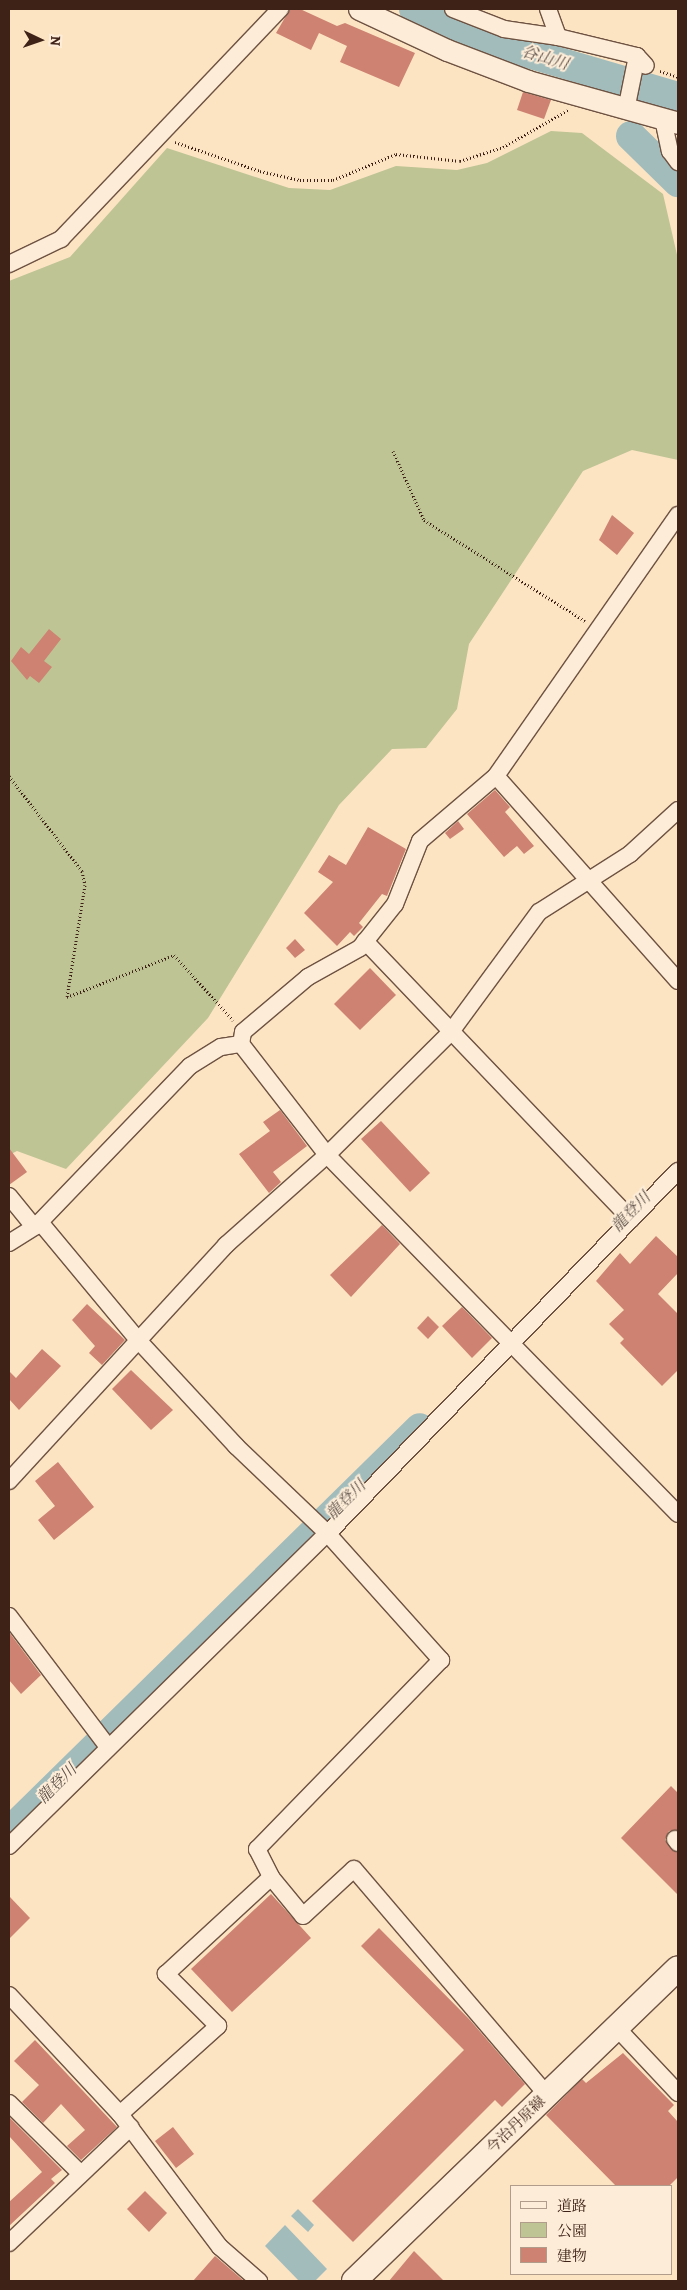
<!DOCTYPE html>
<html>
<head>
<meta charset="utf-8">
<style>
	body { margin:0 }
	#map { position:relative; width:687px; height:2290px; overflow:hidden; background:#fce4c3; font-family:Alegreya,"Noto Serif JP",serif }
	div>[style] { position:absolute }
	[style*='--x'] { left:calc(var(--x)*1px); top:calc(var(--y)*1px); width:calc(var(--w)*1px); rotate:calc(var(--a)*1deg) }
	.green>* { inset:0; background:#bec494 }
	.water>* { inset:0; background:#a2bcbc }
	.river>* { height:30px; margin:-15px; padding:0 15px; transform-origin:15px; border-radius:15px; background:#a2bcbc }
	.building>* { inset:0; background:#cd8272 }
	.path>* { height:3px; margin-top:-1.5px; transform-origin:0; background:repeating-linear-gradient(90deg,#3f2217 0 1px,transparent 0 3.5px) }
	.roads { filter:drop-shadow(1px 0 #6e5242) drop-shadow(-1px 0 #6e5242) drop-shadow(0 1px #6e5242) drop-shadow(0 -1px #6e5242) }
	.minor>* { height:16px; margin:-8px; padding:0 8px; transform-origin:8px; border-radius:8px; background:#fdedd8 }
	.tertiary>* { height:21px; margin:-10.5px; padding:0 10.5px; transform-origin:10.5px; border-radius:10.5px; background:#fdedd8 }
	.secondary>* { height:24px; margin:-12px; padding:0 12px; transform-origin:12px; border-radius:12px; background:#fdedd8 }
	span { translate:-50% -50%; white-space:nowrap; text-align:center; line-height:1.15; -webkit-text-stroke:4px #fdedd8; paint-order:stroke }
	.street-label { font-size:15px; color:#3f2217 }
	.water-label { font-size:16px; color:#5d5049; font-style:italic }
	.frame { position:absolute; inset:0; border:10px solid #3f2217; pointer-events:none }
	.legend { position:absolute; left:510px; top:2185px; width:162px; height:90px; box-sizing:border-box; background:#fdedd8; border:1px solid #b19c8b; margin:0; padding:6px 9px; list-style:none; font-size:15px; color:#3f2217 }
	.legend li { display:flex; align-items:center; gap:10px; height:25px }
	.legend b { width:25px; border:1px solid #b19c8b }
	.north { position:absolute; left:15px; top:15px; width:50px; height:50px; -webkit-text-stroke:4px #fdedd8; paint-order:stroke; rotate:93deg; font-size:14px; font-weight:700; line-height:20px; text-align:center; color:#3f2217 }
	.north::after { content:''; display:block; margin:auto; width:18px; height:22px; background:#3f2217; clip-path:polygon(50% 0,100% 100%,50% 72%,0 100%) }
</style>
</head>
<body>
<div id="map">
	<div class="green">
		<div style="clip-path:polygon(551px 131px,582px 133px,663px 194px,678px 259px,678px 460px,632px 450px,583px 471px,469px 644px,457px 709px,426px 748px,392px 749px,339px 805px,208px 1018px,66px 1169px,17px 1151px,9px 1155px,9px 281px,70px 257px,167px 148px,289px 188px,330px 190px,396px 166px,457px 170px,487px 163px)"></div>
	</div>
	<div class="water">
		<div style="clip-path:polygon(298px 2209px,314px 2225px,308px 2232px,291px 2216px)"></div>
		<div style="clip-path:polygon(285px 2225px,327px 2269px,315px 2281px,299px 2281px,265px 2246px)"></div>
	</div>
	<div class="river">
		<div style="--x:414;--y:9;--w:69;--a:24.7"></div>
		<div style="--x:477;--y:38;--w:209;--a:16.4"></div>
		<div style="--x:631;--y:136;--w:66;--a:44.4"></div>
		<div style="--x:9;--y:1832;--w:576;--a:-44.51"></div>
	</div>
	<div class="building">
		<div style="clip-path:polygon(290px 9px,300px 9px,337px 26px,345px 23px,415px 53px,399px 87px,340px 62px,347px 46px,319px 33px,311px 50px,276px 33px)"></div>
		<div style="clip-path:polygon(523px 92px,551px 100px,544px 119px,517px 110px)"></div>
		<div style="clip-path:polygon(612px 515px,634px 533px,617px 555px,599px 540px)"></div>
		<div style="clip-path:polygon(49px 629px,61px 639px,44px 661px,52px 667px,39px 683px,30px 676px,27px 680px,11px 661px,21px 647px,29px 654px)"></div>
		<div style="clip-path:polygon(495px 790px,510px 807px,505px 812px,534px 846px,524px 854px,517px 846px,504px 857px,467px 814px)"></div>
		<div style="clip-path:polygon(458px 821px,464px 829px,450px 839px,445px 833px)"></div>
		<div style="clip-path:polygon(368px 827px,406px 849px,387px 896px,382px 894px,359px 923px,363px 927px,354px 936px,350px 932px,337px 946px,304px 913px,333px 882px,318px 872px,329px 855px,346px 865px)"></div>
		<div style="clip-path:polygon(295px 939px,305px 950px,295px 958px,286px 948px)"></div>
		<div style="clip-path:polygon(370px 968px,396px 995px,360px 1030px,334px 1004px)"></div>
		<div style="clip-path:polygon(280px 1110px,307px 1146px,273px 1172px,281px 1182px,269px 1193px,239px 1154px,270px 1131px,263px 1122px)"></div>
		<div style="clip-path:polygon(381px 1121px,430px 1173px,410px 1192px,361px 1139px)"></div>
		<div style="clip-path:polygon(9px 1148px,27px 1172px,9px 1185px)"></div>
		<div style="clip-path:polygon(382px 1225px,400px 1244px,351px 1297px,330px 1275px)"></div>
		<div style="clip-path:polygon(656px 1236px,678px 1257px,678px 1273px,658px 1294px,678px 1314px,678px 1370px,662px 1386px,620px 1343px,624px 1339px,609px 1324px,624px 1310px,596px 1281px,620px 1253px,630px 1264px)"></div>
		<div style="clip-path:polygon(87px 1304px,125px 1340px,102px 1365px,89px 1353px,95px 1346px,72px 1320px)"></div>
		<div style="clip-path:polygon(462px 1307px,492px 1338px,472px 1358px,442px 1326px)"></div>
		<div style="clip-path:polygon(428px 1316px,439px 1327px,428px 1339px,417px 1328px)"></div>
		<div style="clip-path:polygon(42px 1349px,61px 1366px,19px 1410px,9px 1399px,9px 1371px,16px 1378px)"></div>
		<div style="clip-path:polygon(131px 1370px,173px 1410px,151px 1430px,112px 1389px)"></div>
		<div style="clip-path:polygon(58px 1462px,94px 1507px,54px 1540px,38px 1520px,55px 1506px,35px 1481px)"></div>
		<div style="clip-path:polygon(9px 1632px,41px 1675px,21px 1694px,9px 1680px)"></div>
		<div style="clip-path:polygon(671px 1786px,678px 1793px,678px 1830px,669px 1831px,665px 1840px,678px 1853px,678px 1895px,621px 1838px)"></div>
		<div style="clip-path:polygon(271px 1894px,311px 1938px,232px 2012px,191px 1969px)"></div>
		<div style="clip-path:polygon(9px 1896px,30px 1918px,9px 1939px)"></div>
		<div style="clip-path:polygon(379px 1928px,470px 2020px,525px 2084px,502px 2107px,495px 2100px,353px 2242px,312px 2201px,464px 2050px,361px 1946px)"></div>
		<div style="clip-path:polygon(35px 2040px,117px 2127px,81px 2160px,67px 2146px,85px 2130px,61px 2104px,43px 2123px,22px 2102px,39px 2085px,14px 2061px)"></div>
		<div style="clip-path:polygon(623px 2053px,674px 2105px,668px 2111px,678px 2122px,678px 2177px,669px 2186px,616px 2186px,546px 2115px,582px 2079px,586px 2083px)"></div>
		<div style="clip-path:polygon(9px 2117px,62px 2170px,51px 2179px,55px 2183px,9px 2226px,9px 2202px,42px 2172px,9px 2136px)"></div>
		<div style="clip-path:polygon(173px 2127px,194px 2154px,176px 2168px,155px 2141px)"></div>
		<div style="clip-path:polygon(145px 2191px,167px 2213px,149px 2232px,127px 2209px)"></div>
		<div style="clip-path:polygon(414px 2251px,444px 2281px,389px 2281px)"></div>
		<div style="clip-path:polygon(215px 2256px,244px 2281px,193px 2281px)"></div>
	</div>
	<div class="path">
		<div style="--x:660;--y:71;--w:19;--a:18"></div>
		<div style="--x:175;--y:142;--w:90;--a:18.8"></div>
		<div style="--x:260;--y:171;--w:41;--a:12.7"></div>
		<div style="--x:300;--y:180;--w:33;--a:0"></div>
		<div style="--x:333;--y:180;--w:68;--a:-22.4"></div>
		<div style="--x:396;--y:154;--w:64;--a:6.2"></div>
		<div style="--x:460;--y:161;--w:45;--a:-18"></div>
		<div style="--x:503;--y:147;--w:75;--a:-29.6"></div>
		<div style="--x:393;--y:451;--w:76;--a:65.8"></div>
		<div style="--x:424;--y:520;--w:190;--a:32.1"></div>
		<div style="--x:9;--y:776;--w:120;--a:52.5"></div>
		<div style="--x:82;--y:871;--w:14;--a:78"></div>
		<div style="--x:85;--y:885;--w:113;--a:99.1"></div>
		<div style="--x:67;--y:997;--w:115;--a:-21.4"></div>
		<div style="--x:174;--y:955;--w:88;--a:47.8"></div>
	</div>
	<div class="roads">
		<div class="minor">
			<div style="--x:453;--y:9;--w:55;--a:21.4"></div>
			<div style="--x:504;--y:29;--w:55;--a:8.4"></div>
			<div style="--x:548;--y:9;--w:30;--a:70"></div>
			<div style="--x:558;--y:37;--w:81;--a:13.5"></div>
			<div style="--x:637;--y:56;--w:13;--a:48"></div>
			<div style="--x:626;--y:110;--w:55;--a:-78.5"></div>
			<div style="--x:663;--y:119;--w:33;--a:78"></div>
			<div style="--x:670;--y:151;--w:14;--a:54"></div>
			<div style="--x:9;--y:264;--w:58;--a:-25.7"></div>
			<div style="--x:61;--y:239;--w:318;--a:-46.4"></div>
			<div style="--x:678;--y:515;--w:318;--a:124.9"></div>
			<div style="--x:496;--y:776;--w:100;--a:139.5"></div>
			<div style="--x:420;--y:841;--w:68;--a:111.6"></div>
			<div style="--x:395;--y:904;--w:56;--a:128.5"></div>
			<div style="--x:360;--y:948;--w:60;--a:150.9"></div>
			<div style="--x:308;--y:977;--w:85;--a:139.8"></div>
			<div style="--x:243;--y:1032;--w:12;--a:99"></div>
			<div style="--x:241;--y:1044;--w:140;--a:52.2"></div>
			<div style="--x:327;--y:1155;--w:502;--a:45.65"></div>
			<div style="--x:496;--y:776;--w:274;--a:48.4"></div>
			<div style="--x:365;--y:941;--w:385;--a:46.3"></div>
			<div style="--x:9;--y:1196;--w:40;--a:51"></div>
			<div style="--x:40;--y:1222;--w:152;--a:50.3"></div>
			<div style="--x:137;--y:1339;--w:146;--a:47.2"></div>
			<div style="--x:236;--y:1446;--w:126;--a:43.7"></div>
			<div style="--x:327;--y:1533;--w:171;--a:48.1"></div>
			<div style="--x:441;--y:1660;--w:264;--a:134.2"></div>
			<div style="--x:257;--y:1849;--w:31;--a:63"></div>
			<div style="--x:271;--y:1877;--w:50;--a:50.6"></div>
			<div style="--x:303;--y:1916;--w:69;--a:-42.7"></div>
			<div style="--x:354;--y:1869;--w:297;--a:49.5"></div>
			<div style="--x:9;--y:1243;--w:32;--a:-32"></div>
			<div style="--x:36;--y:1226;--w:222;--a:-46.1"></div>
			<div style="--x:190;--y:1066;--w:36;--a:-32"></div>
			<div style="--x:221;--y:1047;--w:20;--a:-9"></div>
			<div style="--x:9;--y:1481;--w:321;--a:-47.4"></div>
			<div style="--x:226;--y:1245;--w:135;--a:-41.7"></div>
			<div style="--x:327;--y:1155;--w:173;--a:-44.8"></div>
			<div style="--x:450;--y:1033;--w:150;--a:-53.7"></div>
			<div style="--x:539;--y:912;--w:108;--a:-32.5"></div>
			<div style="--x:630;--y:854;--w:65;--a:-42.5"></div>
			<div style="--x:9;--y:1616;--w:164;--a:52.9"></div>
			<div style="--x:675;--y:1839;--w:5;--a:53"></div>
			<div style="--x:9;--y:1846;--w:451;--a:-44.5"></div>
			<div style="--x:331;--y:1530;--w:499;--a:-46"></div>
			<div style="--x:9;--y:1995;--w:163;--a:47"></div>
			<div style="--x:120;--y:2114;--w:166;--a:53.1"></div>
			<div style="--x:220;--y:2247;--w:52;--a:41.1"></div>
			<div style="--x:616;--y:2027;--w:91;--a:46.8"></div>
			<div style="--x:9;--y:2103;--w:100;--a:44.6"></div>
			<div style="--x:120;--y:2114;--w:132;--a:-41.9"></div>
			<div style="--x:218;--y:2026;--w:74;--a:-135"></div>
			<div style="--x:166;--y:1974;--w:143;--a:-42.7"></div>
			<div style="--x:9;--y:2243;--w:168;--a:-43.6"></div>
		</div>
		<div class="tertiary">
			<div style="--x:359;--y:9;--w:97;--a:25"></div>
			<div style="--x:447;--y:50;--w:87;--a:20.9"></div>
			<div style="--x:528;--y:81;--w:156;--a:15.6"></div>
		</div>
		<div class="secondary">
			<div style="--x:354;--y:2281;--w:450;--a:-44"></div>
		</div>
	</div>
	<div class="street-label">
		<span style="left:516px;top:2125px;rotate:-44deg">今治丹原線</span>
	</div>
	<div class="water-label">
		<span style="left:545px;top:58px;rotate:17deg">谷山川</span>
		<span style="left:631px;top:1212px;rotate:-46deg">龍登川</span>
		<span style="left:346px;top:1500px;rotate:-45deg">龍登川</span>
		<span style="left:57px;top:1784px;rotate:-45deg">龍登川</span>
	</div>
	<div class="frame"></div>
	<ul class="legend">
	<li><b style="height:6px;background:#fdedd8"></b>道路</li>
	<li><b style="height:14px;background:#bec494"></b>公園</li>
	<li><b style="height:14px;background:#cd8272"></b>建物</li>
	</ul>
	<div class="north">N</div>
</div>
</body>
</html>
